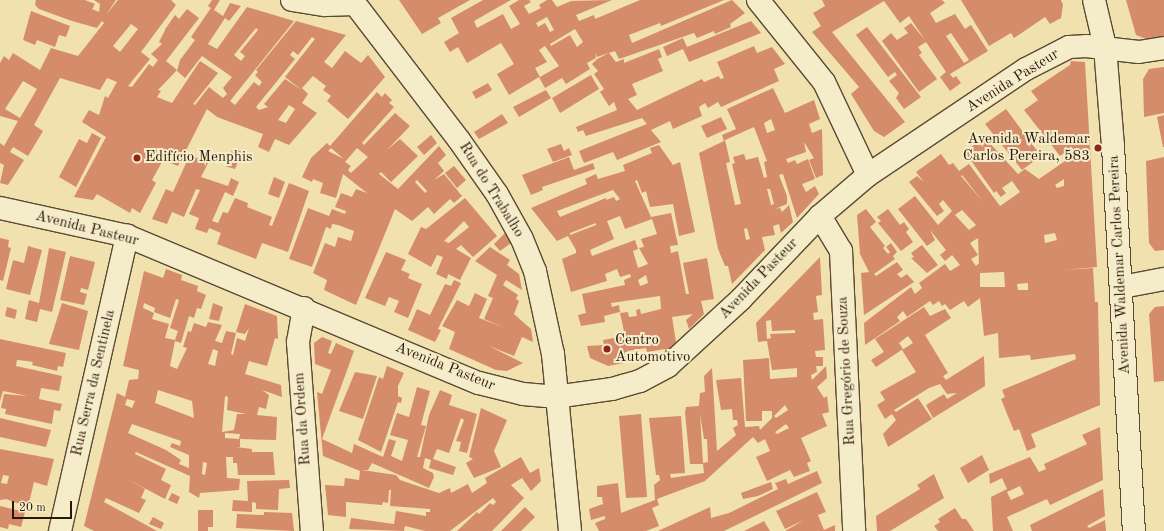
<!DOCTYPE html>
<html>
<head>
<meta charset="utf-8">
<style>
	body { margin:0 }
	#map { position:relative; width:1164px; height:531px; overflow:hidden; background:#f0e1ae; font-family:"Old Standard TT",serif }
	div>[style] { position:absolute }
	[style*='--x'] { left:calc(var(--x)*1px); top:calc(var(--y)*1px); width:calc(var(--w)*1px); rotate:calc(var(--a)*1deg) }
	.building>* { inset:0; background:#d58c6b }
	.roads { filter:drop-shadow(1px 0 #5c4933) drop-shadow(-1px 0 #5c4933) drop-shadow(0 1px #5c4933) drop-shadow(0 -1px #5c4933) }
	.minor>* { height:22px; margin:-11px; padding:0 11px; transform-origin:11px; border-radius:11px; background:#f5ecca }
	.tertiary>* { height:22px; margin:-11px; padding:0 11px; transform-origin:11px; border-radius:11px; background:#f5ecca }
	.dots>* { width:11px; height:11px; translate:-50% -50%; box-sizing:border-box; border:2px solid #f5ecca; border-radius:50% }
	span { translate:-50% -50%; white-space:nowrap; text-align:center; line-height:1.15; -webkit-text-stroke:4px #f5ecca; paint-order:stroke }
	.street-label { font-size:15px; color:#2b160a }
	.poi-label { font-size:15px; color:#2b160a }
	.right { translate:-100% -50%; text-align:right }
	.left { translate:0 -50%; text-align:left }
	.scale { position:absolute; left:12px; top:501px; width:60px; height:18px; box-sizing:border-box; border:2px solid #2b160a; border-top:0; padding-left:5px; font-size:12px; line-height:14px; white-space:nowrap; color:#2b160a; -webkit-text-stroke:3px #f5ecca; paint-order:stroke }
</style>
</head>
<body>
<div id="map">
	<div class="building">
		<div style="clip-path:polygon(evenodd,36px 0,85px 0,95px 4px,92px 9px,99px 12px,100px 4px,94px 0,116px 0,106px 15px,118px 0,171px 0,176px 5px,141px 52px,150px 59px,128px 86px,132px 87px,149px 64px,153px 67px,158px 60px,151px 54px,162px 44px,159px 42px,166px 28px,175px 15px,179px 19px,187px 9px,199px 18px,166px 61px,177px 70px,158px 90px,161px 91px,157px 97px,172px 103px,200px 61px,218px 73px,193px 104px,195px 105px,209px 87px,223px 98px,227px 94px,223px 88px,232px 77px,202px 56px,185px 78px,177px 71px,180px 60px,195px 40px,191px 37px,211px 8px,208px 6px,212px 0,220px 0,214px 10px,223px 16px,230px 3px,241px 6px,229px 21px,225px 18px,208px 44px,217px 49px,247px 7px,294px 21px,230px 101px,235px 105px,254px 82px,259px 86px,262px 82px,255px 75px,258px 72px,256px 70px,296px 21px,346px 35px,324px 62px,332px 68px,345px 51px,361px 63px,368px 55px,385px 77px,348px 119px,327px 101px,331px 96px,323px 90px,326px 86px,313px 76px,302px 88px,308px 94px,302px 103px,317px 113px,289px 145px,275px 139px,269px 152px,258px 147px,263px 134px,217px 117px,207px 109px,178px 166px,163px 160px,152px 180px,156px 183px,140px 213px,132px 208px,130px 213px,97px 194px,93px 200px,74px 197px,106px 137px,82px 122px,89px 110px,99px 115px,105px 96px,108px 98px,117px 82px,107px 78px,100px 90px,60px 78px,34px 125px,43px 131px,28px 156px,13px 147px,10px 152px,24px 160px,8px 185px,0 183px,4px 165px,0 163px,0 143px,4px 146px,18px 121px,0 116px,0 63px,4px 56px,9px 60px,13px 53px,40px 70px,51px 48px,78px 56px,104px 23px,102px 21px,97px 28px,72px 21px,39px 9px,35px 5px,36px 0,131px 24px,138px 29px,120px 52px,113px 46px,131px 24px,36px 0,256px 28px,258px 30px,240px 52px,245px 56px,241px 61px,234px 55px,256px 28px,36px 0,312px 37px,315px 39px,285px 77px,302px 90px,285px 79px,264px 104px,268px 107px,259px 110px,256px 107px,295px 59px,290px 55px,293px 51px,298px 55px,312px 37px,36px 0,23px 81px,37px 89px,20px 118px,5px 109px,23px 81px,36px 0,289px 105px,295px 109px,286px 123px,278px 120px,289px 105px)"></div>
		<div style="clip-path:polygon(399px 0,470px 0,438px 18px,441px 23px,422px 34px)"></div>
		<div style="clip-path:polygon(evenodd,483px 0,511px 0,474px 21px,477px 28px,503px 14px,511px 29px,520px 24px,509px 6px,519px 0,529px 0,531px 2px,524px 6px,529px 14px,541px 8px,539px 5px,547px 0,552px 0,557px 7px,571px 1px,612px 0,576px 15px,579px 21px,594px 15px,595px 19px,640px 0,724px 0,661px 26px,660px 23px,629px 35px,632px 43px,732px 0,745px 13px,730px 24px,731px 27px,715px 34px,714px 31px,697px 38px,694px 33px,619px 59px,615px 51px,597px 57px,595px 53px,596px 58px,587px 63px,590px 69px,566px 84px,562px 78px,545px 88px,539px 77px,509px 95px,497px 74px,514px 64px,501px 43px,467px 63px,458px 47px,450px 52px,444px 42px,459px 33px,451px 18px,483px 0,547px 17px,554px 30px,550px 32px,545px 23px,538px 27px,536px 23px,547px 17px,483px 0,575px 29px,583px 42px,577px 47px,570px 35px,551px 46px,550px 44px,575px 29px,483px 0,545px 46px,559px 66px,540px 77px,535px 68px,547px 62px,539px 50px,545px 46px)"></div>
		<div style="clip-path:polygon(evenodd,822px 0,942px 0,945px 3px,930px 13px,936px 23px,955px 14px,965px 29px,971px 25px,988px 51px,950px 74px,953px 78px,956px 76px,961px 83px,950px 91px,940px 77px,946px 72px,926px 42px,918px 47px,922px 53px,919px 55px,937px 79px,919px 92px,882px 41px,891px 33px,897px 40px,908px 33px,904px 28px,911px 23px,925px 40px,909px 16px,900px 23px,884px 1px,832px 32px,905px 122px,884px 137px,874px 131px,851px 94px,859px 87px,812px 32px,821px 26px,813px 13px,825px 6px,822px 0,951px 33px,969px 60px,964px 63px,946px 36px,951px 33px)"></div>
		<div style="clip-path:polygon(961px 0,1061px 0,1063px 5px,1061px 18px,1050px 24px,1045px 17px,1014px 38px,1011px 33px,989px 46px)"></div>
		<div style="clip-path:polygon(1126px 0,1164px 0,1164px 36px,1146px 39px,1136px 35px)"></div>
		<div style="clip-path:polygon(31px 11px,70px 26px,66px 37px,59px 35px,55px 47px,37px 40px,35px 45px,23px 40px)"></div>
		<div style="clip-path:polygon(751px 21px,761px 33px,689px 62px,683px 49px,667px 56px,663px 47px,683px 38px,687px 47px)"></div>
		<div style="clip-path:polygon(867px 27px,921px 97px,904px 109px,896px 98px,899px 93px,889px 81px,897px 75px,895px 72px,888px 77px,856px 35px)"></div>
		<div style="clip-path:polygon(754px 46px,757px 53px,772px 47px,785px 64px,774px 69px,779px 81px,721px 107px,718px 102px,708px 108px,705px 103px,699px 107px,702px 116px,673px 129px,670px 121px,651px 130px,661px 142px,617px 160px,613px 152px,584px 163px,579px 151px,647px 124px,642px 118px,586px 136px,583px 130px,578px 132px,576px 127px,617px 110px,614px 102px,609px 106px,600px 92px,604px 89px,594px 74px,598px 71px,592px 64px,597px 59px,609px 53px,616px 62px,624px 59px,624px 63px,659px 49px,662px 57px,658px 59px,663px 71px,632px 84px,637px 95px,628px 99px,637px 110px,702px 79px,704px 82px,719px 76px,720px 79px,724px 78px,717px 62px)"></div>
		<div style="clip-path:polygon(evenodd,1071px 61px,1085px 62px,1097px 267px,1063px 270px,1093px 268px,1095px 302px,1098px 302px,1100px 405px,1031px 434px,1036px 447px,1027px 451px,1019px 429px,1014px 431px,1001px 399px,1005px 397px,1002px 390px,1076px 359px,1075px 354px,1031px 360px,1030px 355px,999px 358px,998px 333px,984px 336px,980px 298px,968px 307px,964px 301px,950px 310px,945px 304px,942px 306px,939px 301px,933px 305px,930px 301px,907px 317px,903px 311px,897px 317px,900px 321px,865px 345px,864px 323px,911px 287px,915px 294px,922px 288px,919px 283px,945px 264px,950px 271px,960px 265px,952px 255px,945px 261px,940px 255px,946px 250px,930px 230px,935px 240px,927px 246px,898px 209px,915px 196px,938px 225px,952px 211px,943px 200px,939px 204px,944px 211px,937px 216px,909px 182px,917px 176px,924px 182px,916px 172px,941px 154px,949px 165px,953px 163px,959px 171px,969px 164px,1000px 206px,1020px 192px,1012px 181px,1002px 188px,1006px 193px,1001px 197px,996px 191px,994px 193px,965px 152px,984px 137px,1018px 174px,1025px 169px,1039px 179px,1068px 159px,1064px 153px,1060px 156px,1024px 110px,1038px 100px,1031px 91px,1070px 65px,1071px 61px,962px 175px,983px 202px,961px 176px,962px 175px,1071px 61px,1064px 179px,1064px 186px,1057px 188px,1055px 185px,1064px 179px,1071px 61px,962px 210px,976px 225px,969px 230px,955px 215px,962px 210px,1071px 61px,1055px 233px,1057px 240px,1045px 243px,1044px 235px,1055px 233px,1071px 61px,978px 238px,979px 263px,976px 266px,971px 259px,978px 255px,970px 243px,978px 238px,1071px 61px,1004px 272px,1005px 287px,980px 287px,980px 273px,1004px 272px,1071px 61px,1028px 283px,1028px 290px,1018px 290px,1017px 284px,1028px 283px)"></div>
		<div style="clip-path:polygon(1164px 67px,1164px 113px,1144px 117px,1143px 79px,1149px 69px)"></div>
		<div style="clip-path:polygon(591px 75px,599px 89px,560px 113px,552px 98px)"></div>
		<div style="clip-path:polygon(488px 83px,492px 90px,476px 99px,472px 92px)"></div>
		<div style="clip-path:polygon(evenodd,773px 88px,785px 113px,814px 100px,820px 119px,809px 124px,812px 133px,822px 129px,823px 175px,816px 178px,809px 160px,814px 158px,804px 142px,806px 152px,786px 159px,788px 163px,795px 160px,797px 164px,808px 159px,815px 179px,802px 184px,806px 192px,815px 186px,819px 194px,797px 218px,783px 174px,779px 175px,787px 196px,787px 204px,775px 209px,780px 208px,782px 212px,789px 205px,793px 222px,781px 233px,779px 224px,773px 226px,775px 235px,762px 237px,765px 250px,732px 284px,728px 266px,725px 266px,718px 249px,699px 153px,724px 141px,722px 135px,736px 129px,727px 109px,773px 88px,771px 119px,775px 130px,767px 133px,764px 123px,771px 119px,773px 88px,754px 127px,767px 161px,764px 162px,767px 177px,764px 178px,758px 157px,746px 160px,744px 154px,733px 157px,735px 163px,732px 164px,741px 204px,735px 205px,726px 163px,730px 162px,725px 140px,754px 127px,773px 88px,767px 189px,770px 189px,774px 204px,771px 205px,767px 189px,773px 88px,747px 228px,750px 239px,746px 240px,744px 229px,747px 228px)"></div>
		<div style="clip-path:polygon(546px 90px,551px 98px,519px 117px,513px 107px)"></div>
		<div style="clip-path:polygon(evenodd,377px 92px,382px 97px,385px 93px,392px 100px,389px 103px,394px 107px,362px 143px,364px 145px,395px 113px,410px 126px,387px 150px,400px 139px,418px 156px,391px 182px,381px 172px,379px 174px,398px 189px,439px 146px,446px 155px,438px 163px,444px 171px,434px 180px,444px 174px,462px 196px,454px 203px,450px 199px,434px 214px,428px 207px,412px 221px,395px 209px,356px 305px,324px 290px,327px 280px,313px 273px,325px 243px,335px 247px,338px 237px,351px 241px,354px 231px,338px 225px,332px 224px,331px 229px,326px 227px,312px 267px,289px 259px,308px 208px,329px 216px,332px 209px,345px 214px,346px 211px,335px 207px,341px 193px,352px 197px,356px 189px,367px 193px,343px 174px,336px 198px,320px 193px,323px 183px,313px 179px,312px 182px,302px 177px,311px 158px,327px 143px,330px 146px,377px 92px,331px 148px,344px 159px,328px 151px,331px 148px,377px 92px,357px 148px,368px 157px,351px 173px,348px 170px,351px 166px,345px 162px,357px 148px,377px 92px,417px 180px,427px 191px,425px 193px,415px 182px,417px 180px)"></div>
		<div style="clip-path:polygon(1006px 109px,1041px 156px,1022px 170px,985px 124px)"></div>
		<div style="clip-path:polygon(502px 114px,508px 123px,479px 139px,474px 132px)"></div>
		<div style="clip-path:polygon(1164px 115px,1164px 147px,1163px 147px,1157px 117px)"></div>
		<div style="clip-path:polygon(721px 117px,727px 129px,707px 138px,701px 126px)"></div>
		<div style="clip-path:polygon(92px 133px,101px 138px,76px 187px,59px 177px,79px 139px,87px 143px)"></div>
		<div style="clip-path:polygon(431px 135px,437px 143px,424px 155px,417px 147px)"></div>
		<div style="clip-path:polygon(561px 144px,564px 151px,569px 148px,572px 155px,553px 162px,547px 149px)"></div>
		<div style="clip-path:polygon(evenodd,659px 145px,673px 165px,680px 162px,695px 232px,679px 236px,673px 204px,650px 207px,646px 191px,642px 193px,637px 180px,635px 181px,651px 217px,671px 213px,678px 245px,670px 246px,671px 253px,678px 251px,686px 294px,689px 294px,683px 263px,707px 258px,714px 299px,701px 301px,704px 314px,689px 329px,686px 320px,693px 314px,672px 317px,676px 342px,665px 353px,665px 349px,647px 352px,646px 348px,627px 351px,629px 362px,608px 366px,590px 358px,587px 346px,604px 345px,603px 340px,625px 336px,620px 313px,628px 312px,629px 317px,637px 316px,636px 310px,640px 309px,641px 314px,661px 309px,660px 296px,611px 303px,612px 307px,619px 305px,620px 312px,604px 316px,605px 322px,581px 326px,578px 315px,586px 313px,582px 294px,625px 285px,624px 280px,631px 277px,630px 274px,620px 277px,617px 269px,605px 274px,607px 281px,571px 292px,562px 259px,576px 253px,576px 250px,568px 236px,557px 241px,531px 208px,587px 184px,585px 179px,596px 174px,598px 179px,625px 171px,623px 165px,652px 153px,650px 148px,659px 145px,613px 190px,620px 199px,616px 201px,614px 197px,606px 200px,606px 198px,560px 217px,557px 211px,613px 190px,659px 145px,620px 216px,625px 229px,652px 219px,657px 234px,641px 239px,644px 247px,639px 248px,648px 264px,638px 268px,633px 251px,638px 249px,635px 240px,592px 256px,590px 250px,614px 239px,607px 221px,620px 216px,659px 145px,596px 223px,596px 225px,570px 235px,570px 233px,596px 223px,659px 145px,646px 275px,648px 283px,640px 286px,638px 280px,646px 275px)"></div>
		<div style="clip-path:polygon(233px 148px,242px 152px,235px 169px,225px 166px)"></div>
		<div style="clip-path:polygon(193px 156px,208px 163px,201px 177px,228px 186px,231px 178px,239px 182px,233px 196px,225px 192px,212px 221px,218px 223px,223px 212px,228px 213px,235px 198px,248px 203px,247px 207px,272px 217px,269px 225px,272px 226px,289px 183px,309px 191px,288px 252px,262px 243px,256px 259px,217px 244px,221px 233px,209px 228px,207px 233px,195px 229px,199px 218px,189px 214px,200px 190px,196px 189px,184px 217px,172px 212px,167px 224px,152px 219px,166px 189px,173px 192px,187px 161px,190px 162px)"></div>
		<div style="clip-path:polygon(569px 157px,574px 170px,593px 163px,595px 169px,542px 187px,543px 190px,531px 195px,522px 175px)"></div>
		<div style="clip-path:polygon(1164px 157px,1164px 250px,1155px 251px,1149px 243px,1146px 161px)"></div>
		<div style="clip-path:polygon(454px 166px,466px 180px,457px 188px,445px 173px)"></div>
		<div style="clip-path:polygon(274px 177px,285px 182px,279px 198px,268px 194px)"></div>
		<div style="clip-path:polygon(evenodd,465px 198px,497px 236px,473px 257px,461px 245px,456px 249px,471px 258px,460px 280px,448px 274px,447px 279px,436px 274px,443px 257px,437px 255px,431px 267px,408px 254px,421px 227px,426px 229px,465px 198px,464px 221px,469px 227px,449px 243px,444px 241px,464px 221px)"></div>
		<div style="clip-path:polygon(866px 209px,876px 222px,870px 227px,885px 246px,883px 248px,888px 254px,890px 252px,886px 247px,891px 243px,897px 252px,893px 256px,895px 259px,874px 274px,876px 276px,897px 262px,903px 270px,897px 274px,901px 278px,907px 274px,914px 282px,864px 315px,861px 273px,869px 272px,860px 254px,857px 215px)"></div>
		<div style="clip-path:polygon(888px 209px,900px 225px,904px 222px,909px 229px,906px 232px,913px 242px,901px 251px,878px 223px,881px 221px,877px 217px)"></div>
		<div style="clip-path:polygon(505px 233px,511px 243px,500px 251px,494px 244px)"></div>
		<div style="clip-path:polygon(0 238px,9px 240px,8px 247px,11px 248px,3px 281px,0 280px)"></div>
		<div style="clip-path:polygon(922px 245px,938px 265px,927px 273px,911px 258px,914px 257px,911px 253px)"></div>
		<div style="clip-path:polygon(28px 246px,42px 250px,30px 295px,6px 289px,13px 260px,24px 263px)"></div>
		<div style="clip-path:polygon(490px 247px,510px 260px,507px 265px,519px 274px,522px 290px,506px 280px,503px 285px,518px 295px,516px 299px,519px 301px,514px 314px,531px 329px,533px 342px,522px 337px,514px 356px,489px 346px,523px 363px,507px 371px,496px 370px,449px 349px,455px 332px,442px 326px,457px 300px,469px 306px,475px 293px,487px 299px,479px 318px,505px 328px,484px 319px,493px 298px,488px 296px,497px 275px,475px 261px)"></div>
		<div style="clip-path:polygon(49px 248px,66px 252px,52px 312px,40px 309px,37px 322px,25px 319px,29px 300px,39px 303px)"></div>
		<div style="clip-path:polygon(386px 252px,406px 260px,401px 270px,410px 274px,408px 278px,422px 284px,408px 318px,394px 312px,399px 301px,389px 297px,385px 306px,365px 298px)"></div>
		<div style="clip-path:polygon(70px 256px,95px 262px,88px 290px,81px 288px,80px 292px,87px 294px,84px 305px,60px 300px)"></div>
		<div style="clip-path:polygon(evenodd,820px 257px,822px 295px,816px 296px,818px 312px,813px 313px,814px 320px,823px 319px,825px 350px,815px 351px,816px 357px,823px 357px,823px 366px,816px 366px,817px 372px,811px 375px,812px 380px,826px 366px,827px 378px,817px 387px,824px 398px,827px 396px,829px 412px,822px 414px,827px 426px,801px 438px,811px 461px,807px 463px,810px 471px,794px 477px,790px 470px,767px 481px,756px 457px,770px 451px,765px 439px,758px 443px,753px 437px,705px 481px,657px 499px,659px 505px,652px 508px,659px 526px,646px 531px,599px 531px,595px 523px,605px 519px,605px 516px,591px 520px,589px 509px,603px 504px,602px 497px,597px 497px,597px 486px,618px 483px,621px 513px,655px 500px,654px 485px,660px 480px,659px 475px,656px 475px,649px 418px,681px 416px,685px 473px,670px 474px,671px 478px,704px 473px,703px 464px,690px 464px,685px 413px,686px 407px,699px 406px,700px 393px,705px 392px,704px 376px,712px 368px,717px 451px,736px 435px,733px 428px,738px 425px,737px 420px,733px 420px,732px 409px,721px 410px,716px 380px,741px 378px,745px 427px,759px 426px,760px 430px,772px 418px,772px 411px,762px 411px,762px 421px,746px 421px,743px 360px,769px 358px,770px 379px,797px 377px,797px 368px,772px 370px,767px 341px,758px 342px,756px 323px,820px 257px,771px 320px,772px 331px,795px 330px,795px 333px,770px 334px,771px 338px,767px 339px,766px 321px,771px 320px,820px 257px,785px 405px,788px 410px,776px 418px,774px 416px,785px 405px,820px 257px,700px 414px,704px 439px,707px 439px,708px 462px,703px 463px,700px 414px,820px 257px,786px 424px,789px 428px,777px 434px,775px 432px,786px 424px)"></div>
		<div style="clip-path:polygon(evenodd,166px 269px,182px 275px,181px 280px,198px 286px,197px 291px,206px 295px,201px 309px,197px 308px,194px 318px,189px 316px,181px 343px,175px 341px,170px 366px,177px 369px,187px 348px,183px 347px,188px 331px,191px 332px,194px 323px,206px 327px,208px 322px,222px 325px,215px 341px,222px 343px,226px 331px,236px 333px,231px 354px,233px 355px,237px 338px,245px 341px,249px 328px,245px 334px,236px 332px,245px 304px,277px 316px,278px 339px,275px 338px,267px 366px,249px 361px,245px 374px,281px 385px,282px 397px,262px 390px,269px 395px,266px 409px,259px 407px,257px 415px,277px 417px,276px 440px,240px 439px,240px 447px,236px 447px,252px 449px,252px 452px,273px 452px,275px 475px,238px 475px,237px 463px,233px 463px,233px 457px,226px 457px,227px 478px,240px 479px,239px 490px,200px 493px,199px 498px,189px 492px,190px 476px,136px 452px,135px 454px,166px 469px,161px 480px,171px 485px,165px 499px,127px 479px,145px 489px,141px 498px,146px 500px,139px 513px,106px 498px,104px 502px,157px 531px,94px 531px,84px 526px,117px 393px,125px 397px,129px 380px,138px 379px,139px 370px,123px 366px,144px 271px,163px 278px,166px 269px,176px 299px,179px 300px,170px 328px,178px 331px,175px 340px,165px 338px,169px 324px,152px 319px,154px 313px,143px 308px,144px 303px,155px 308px,154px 312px,170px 318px,176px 299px,166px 269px,213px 349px,218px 351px,215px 366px,208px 364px,213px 349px,166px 269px,158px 390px,192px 401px,194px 418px,155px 403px,158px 390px,166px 269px,225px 396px,228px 397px,227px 410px,246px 414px,237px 414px,234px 430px,222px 432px,225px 396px,166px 269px,127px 399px,135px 401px,132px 408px,125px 405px,127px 399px,166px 269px,132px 424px,181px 441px,180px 446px,172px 443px,170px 447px,189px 455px,189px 468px,179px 464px,181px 460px,166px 450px,128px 433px,132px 424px,166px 269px,225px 433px,240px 434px,239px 439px,225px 438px,225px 433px,166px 269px,203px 462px,207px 463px,205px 475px,202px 474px,203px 462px)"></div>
		<div style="clip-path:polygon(454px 280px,461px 283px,438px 329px,441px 330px,435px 342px,408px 330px,417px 309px,430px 315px,445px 284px,451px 286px)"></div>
		<div style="clip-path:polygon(62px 303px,88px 311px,79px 350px,49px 344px)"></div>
		<div style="clip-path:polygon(213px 303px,223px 307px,219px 321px,209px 319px)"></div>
		<div style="clip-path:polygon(1164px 306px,1164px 381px,1154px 382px,1149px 314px,1155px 307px)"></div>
		<div style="clip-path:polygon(7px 307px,17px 310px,15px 319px,5px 316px)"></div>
		<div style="clip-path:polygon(924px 307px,930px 316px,945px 309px,951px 318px,925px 335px,948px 373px,943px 376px,946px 380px,984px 356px,985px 386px,933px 418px,926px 405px,944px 394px,947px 399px,957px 393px,947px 394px,940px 384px,929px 388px,894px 410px,896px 412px,918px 398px,932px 419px,888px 447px,883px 434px,896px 420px,892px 414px,885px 419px,877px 405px,885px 400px,880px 392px,916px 372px,902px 350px,913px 343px,908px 336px,899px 343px,903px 349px,876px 367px,871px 360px,884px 352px,875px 339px)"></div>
		<div style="clip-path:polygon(322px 337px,332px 341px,328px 353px,331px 354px,336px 343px,354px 351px,322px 439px,352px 453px,354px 444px,383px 457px,389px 439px,396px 441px,391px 456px,402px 461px,408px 440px,390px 435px,397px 413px,409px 417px,417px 387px,430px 391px,421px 425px,426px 426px,417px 457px,420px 457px,429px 415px,440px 390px,452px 395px,449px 405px,477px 414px,467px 453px,459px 451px,461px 442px,456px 441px,464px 420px,461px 418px,449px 453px,437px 449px,433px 459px,456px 467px,453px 475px,429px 468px,431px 460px,425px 458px,423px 468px,433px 473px,434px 477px,429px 488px,372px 463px,368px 470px,362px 470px,396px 475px,400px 480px,439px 493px,450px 488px,451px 493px,468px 484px,472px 493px,487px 483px,485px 478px,521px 457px,530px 473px,539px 468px,541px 481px,531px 491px,522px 478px,511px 485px,524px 498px,492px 531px,457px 531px,477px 512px,479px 514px,490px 503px,493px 505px,496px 502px,493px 498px,450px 531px,425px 531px,405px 526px,404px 531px,349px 529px,351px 518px,394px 524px,396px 511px,426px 516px,426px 512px,430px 512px,430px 509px,390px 506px,391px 490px,389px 490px,388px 503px,383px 502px,382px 505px,346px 502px,346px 517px,328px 515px,325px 485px,344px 486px,345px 478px,359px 480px,360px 471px,323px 456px,317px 392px,322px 394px,331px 370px,315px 364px,314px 343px)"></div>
		<div style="clip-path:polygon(0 339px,66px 353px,63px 367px,58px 366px,57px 371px,32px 365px,33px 362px,27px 361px,17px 360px,16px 366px,62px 376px,59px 391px,41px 388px,39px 399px,62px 404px,60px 411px,54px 410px,52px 424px,5px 414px,6px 409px,1px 408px,4px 394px,28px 396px,3px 391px,0 401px)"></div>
		<div style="clip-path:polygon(387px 366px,404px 373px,398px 386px,398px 396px,402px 398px,401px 403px,398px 402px,381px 452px,358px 440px,379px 377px,383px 379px)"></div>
		<div style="clip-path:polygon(355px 372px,377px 376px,363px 419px,339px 411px)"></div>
		<div style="clip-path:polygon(481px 408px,507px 420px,494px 451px,501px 467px,474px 478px,466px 463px,473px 459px,469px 457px)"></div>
		<div style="clip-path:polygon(641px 414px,647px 497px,626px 498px,619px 416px)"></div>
		<div style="clip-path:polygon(0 418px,51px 430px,46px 447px,0 437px)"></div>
		<div style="clip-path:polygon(evenodd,1100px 427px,1103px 480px,1050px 505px,1047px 499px,1007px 517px,1013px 531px,993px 531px,991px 497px,1007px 489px,1002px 478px,990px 484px,989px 474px,1030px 457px,1039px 472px,1046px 469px,1044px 464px,1087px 444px,1082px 435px,1100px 427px,1020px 486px,1024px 494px,1011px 500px,1007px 492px,1020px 486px)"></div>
		<div style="clip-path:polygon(evenodd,0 449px,54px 459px,47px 486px,34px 482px,28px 507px,6px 499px,0 500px,0 449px,3px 475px,9px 476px,7px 484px,1px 483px,3px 475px)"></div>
		<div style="clip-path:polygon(982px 455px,989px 470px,968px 483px,960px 468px)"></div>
		<div style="clip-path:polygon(817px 471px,822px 483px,724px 531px,658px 531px,710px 507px,711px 518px,729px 513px,778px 489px,775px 483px,786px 479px,788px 484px)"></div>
		<div style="clip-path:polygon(934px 474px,944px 498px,890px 531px,877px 531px,876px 516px,920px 489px,917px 485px)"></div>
		<div style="clip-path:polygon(289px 480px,290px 488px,279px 489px,278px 510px,256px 509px,256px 503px,252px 502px,252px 512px,232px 511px,233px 500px,248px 501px,247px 481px)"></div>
		<div style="clip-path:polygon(771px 482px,773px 489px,758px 496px,743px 499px,741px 493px)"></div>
		<div style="clip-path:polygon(1103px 489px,1105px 516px,1087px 526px,1089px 528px,1105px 520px,1106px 531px,1032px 531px,1030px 525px)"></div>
		<div style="clip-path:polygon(817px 492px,826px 512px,818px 515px,824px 530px,835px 525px,835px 531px,785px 531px,804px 520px,785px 529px,776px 511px)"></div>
		<div style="clip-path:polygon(172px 493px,180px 497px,177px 504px,168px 500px)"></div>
		<div style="clip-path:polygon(0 506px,25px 512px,21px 527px,9px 524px,8px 529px,0 527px)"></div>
		<div style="clip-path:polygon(525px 507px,535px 517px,521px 531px,501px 531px)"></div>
		<div style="clip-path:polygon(955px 508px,962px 519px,966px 519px,974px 531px,938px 531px,934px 526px,940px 522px,938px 519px)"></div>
		<div style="clip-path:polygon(198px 510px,213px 510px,213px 527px,208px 527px,208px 531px,198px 531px)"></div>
		<div style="clip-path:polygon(264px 512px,292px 513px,294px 531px,236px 528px,237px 514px,264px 515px)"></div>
		<div style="clip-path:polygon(153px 517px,164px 523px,161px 529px,149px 524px)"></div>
		<div style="clip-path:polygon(764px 521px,770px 531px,744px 531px)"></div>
	</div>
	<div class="roads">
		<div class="minor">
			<div style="--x:292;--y:0;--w:33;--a:9"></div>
			<div style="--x:325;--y:5;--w:30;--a:-2"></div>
			<div style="--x:352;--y:0;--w:176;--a:52.6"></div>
			<div style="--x:459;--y:140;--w:66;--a:54.9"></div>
			<div style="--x:497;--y:194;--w:51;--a:60.9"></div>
			<div style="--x:522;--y:239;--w:35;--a:68"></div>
			<div style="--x:535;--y:271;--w:85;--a:77.8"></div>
			<div style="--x:553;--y:354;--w:178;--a:84.5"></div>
			<div style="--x:758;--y:0;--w:105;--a:51.2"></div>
			<div style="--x:824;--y:82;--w:103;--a:64.7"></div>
			<div style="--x:0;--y:208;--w:130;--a:12.4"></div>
			<div style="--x:127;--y:236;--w:381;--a:22.7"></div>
			<div style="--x:479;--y:383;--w:45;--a:14"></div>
			<div style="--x:523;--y:394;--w:32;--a:5"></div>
			<div style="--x:555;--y:397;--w:58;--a:-8"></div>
			<div style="--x:612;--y:389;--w:29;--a:-16"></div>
			<div style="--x:640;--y:381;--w:32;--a:-28"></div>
			<div style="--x:668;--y:366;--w:99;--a:-42.5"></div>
			<div style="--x:741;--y:299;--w:115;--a:-46.4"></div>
			<div style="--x:820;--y:216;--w:63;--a:-40.5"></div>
			<div style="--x:868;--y:175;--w:190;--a:-33.9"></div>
			<div style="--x:1026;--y:69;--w:48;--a:-27.1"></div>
			<div style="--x:1069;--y:47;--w:17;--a:-3"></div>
			<div style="--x:1086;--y:46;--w:53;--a:6.5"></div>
			<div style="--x:1139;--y:52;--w:25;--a:-9"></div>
			<div style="--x:820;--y:216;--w:41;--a:59"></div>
			<div style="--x:841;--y:251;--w:280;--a:87.3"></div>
			<div style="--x:304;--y:308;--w:35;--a:100"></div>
			<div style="--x:298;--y:342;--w:190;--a:85.8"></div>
			<div style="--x:60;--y:531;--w:303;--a:-77.2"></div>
		</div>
		<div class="tertiary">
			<div style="--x:1094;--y:0;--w:48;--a:76.8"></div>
			<div style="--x:1105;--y:47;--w:99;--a:85.4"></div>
			<div style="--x:1113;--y:146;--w:386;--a:86.9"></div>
			<div style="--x:1122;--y:287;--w:43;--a:-10.8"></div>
		</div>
	</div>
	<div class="dots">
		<div style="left:1098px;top:148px;background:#8f2418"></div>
		<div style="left:137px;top:158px;background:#8f2418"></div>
		<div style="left:607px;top:349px;background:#8f2418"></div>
	</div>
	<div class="street-label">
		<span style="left:1013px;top:81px;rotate:-32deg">Avenida Pasteur</span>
		<span style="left:491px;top:190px;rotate:58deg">Rua do Trabalho</span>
		<span style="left:87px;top:229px;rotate:14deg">Avenida Pasteur</span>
		<span style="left:1120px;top:265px;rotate:-93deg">Avenida Waldemar Carlos Pereira</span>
		<span style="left:759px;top:279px;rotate:-46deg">Avenida Pasteur</span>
		<span style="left:445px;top:367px;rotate:22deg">Avenida Pasteur</span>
		<span style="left:847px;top:371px;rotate:-93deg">Rua Gregório de Souza</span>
		<span style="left:94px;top:383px;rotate:-77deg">Rua Serra da Sentinela</span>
		<span style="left:303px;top:419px;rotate:-94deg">Rua da Ordem</span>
	</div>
	<div class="poi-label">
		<span class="right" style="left:1090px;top:148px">Avenida Waldemar<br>Carlos Pereira, 583</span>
		<span class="left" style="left:145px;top:158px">Edifício Menphis</span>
		<span class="left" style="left:615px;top:349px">Centro<br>Automotivo</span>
	</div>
	<div class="scale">20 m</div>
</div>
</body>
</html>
